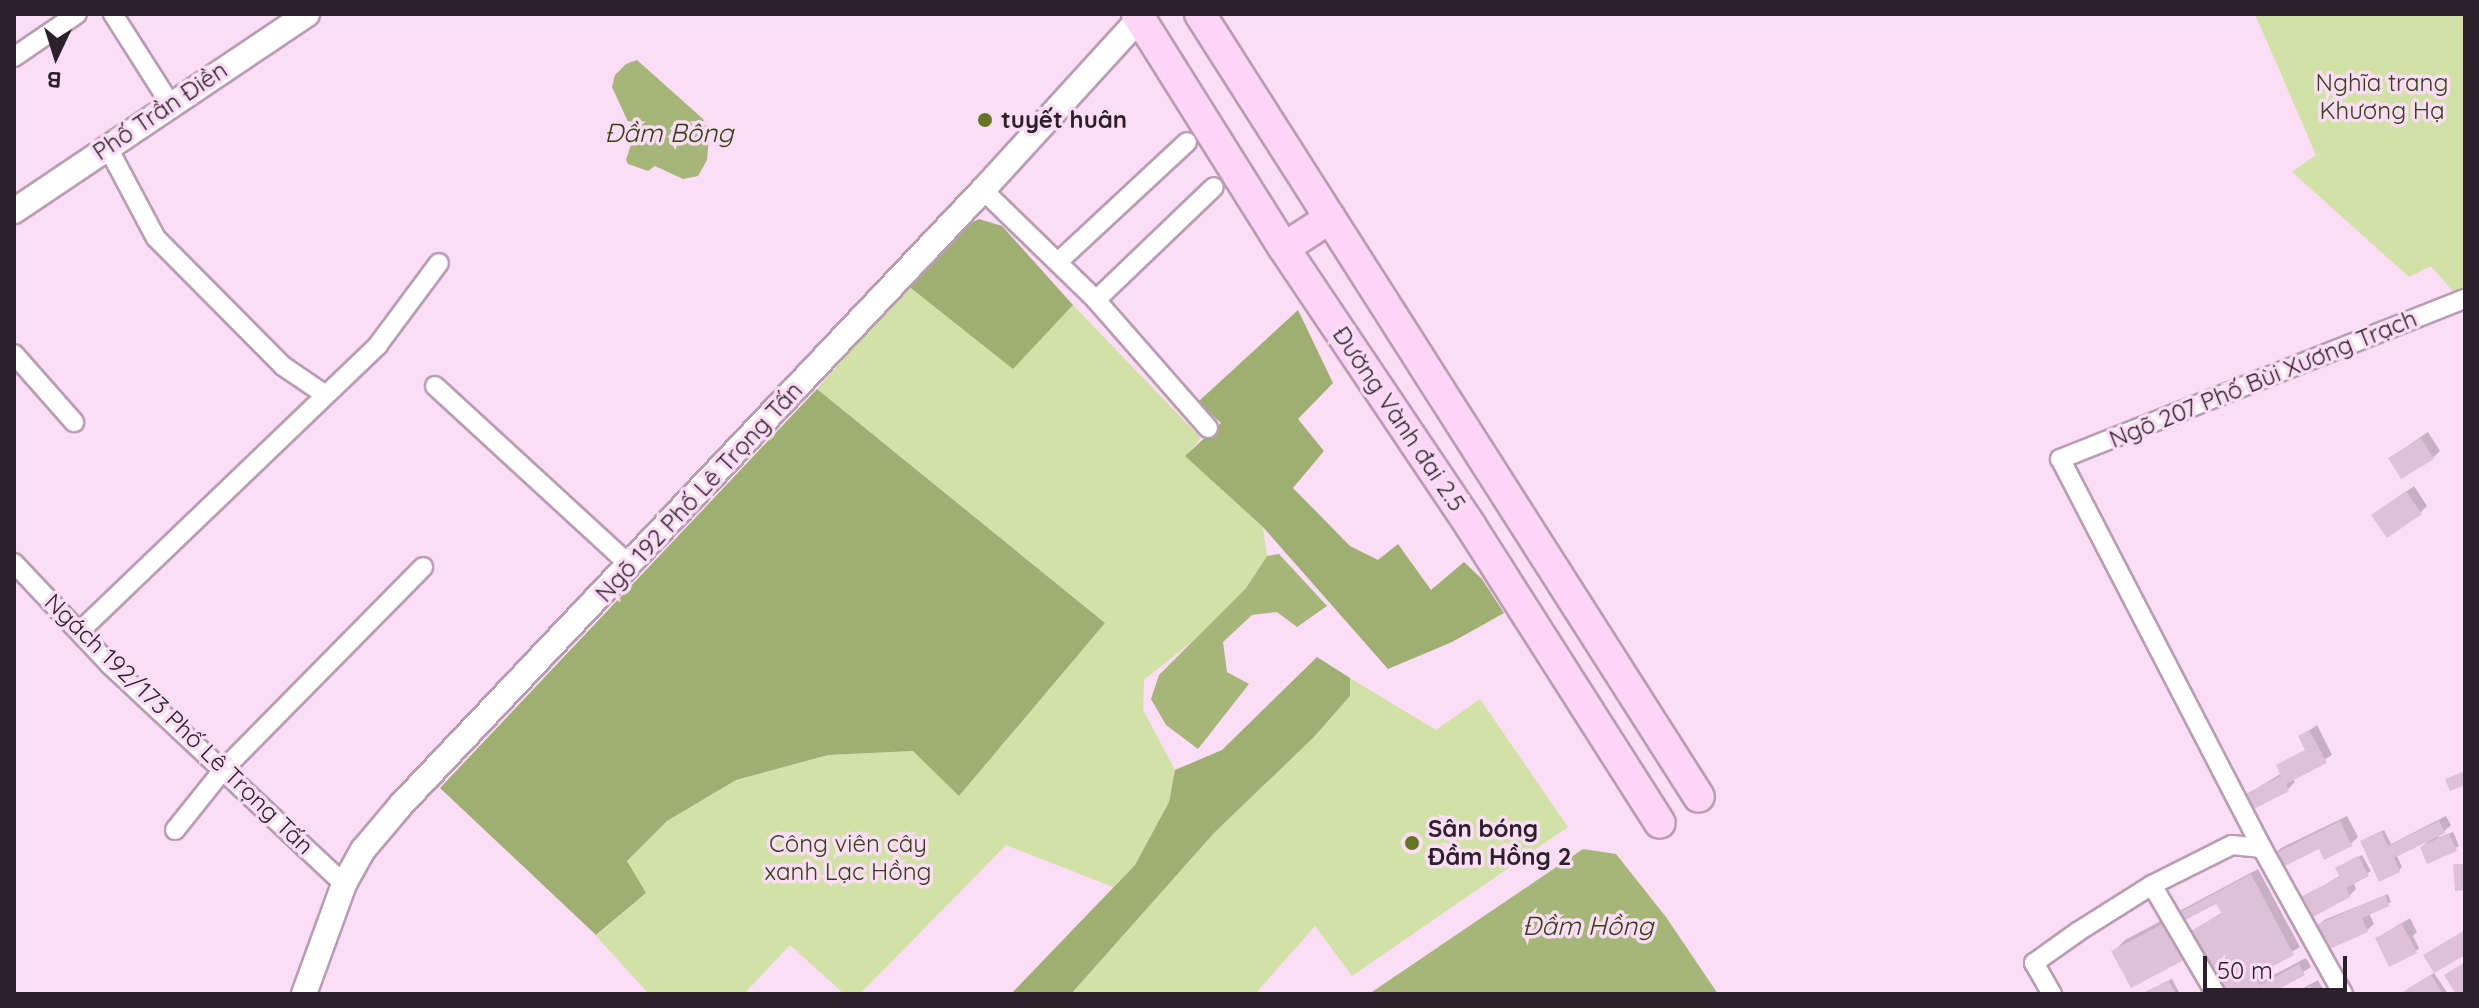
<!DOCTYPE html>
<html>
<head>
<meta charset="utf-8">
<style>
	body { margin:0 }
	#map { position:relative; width:2479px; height:1008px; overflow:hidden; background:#fbddf5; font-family:Quicksand,sans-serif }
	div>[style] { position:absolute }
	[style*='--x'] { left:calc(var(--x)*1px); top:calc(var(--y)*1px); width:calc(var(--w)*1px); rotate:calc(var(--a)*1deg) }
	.green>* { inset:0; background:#d2e2a7 }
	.forest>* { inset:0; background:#9faf71 }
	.water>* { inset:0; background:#a6b678 }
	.shadow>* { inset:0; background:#0003 }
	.building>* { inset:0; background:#dec1d9 }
	.roads { filter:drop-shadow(2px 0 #b99db3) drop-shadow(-2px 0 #b99db3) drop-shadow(0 2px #b99db3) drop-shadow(0 -2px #b99db3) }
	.minor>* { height:18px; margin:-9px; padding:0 9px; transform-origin:9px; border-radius:9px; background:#fff }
	.tertiary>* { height:24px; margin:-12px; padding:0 12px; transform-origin:12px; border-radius:12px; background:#fff }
	.primary>* { height:30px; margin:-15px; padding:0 15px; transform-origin:15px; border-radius:15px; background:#fdd6f7 }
	.dots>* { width:22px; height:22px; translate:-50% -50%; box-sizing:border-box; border:4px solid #fbddf5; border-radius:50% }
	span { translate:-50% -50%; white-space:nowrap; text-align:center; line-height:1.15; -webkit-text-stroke:7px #fbddf5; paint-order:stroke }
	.park-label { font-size:24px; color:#384214 }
	.street-label { font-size:24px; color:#2c212a }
	.poi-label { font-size:24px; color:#2c212a; font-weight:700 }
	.left { translate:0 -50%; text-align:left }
	.water-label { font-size:26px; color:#353f11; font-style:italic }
	.frame { position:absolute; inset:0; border:16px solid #2c212a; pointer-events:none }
	.north { position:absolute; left:16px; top:16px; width:80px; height:80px; -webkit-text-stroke:6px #fbddf5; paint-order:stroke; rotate:184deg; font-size:22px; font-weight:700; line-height:32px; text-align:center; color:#2c212a }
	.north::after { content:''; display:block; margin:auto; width:28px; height:36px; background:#2c212a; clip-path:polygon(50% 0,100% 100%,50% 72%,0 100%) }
	.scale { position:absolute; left:2203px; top:956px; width:144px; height:36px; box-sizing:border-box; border:4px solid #2c212a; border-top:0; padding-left:10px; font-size:24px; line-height:28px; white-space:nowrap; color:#2c212a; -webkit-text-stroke:6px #fbddf5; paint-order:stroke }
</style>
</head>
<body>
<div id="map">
	<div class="green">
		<div style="clip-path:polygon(2255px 14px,2465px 14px,2465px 291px,2455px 294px,2431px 266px,2409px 277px,2292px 172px,2316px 155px)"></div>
		<div style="clip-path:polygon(907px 285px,1013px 368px,1073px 305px,1201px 438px,1186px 456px,1263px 527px,1267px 556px,1246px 588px,1195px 639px,1144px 680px,1143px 710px,1175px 770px,1169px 802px,1135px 865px,1113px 887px,1006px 845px,860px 994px,844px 994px,790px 945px,744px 994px,649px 994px,596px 936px,646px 893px,626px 862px,667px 821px,736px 780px,828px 755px,914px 751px,959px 796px,1105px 623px,817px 389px)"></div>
		<div style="clip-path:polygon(1350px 678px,1436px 730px,1480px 699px,1568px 827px,1352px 976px,1315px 926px,1255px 994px,1071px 994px,1214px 833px,1314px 737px,1350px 696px)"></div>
	</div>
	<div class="forest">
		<div style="clip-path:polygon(979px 219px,1002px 226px,1073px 305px,1013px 369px,907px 285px,951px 233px)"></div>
		<div style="clip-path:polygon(1298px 310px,1333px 383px,1298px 419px,1324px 451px,1293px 488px,1350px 546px,1378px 560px,1398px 544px,1431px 590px,1464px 562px,1482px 579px,1504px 613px,1452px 642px,1388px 669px,1263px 527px,1185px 456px,1221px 423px,1198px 402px)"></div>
		<div style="clip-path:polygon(817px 389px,1105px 623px,959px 796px,913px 751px,828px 755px,736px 780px,667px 821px,627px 861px,646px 893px,596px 935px,440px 788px)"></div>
		<div style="clip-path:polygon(1317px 657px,1350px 678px,1350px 696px,1314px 737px,1214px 833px,1071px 994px,1011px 994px,1135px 865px,1169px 802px,1175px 770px,1222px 750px)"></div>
	</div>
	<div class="water">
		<div style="clip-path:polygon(637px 60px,703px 119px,709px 133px,708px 148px,707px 160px,698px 176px,683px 179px,655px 166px,648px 171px,628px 164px,626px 160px,634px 135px,612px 87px,615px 75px,626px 64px)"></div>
		<div style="clip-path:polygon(1279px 554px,1327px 606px,1297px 627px,1277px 612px,1252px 615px,1223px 642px,1227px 672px,1249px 684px,1198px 749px,1166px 725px,1151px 699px,1159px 675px,1246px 588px,1267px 556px)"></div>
		<div style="clip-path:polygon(1583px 849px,1616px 854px,1666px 917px,1718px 994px,1369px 994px)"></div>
	</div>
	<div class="shadow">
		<div style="clip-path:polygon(2428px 432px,2440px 451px,2433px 458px,2390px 458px)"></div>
		<div style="clip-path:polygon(2414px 486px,2427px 506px,2420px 513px,2374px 515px)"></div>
		<div style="clip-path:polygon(2317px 725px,2332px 755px,2293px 778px,2295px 782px,2288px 789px,2246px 795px,2282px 773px,2307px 749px,2300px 737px)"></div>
		<div style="clip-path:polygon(2347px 816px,2358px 837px,2351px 844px,2274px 855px,2281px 848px)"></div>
		<div style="clip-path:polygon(2446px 816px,2451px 825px,2437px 838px,2453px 832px,2459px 846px,2428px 861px,2422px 847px,2430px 839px,2396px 854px,2402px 867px,2399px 870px,2365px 839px,2384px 830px,2391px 844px)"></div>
		<div style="clip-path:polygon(2362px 855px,2371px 871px,2353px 882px,2356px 889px,2349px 896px,2305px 897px,2341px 875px,2341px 866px)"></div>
		<div style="clip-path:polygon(evenodd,2258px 869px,2300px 947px,2258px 972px,2262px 981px,2306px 958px,2311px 967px,2273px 990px,2276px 994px,2221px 994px,2195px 947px,2114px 951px,2125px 940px,2258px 869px,2217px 900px,2223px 912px,2189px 933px,2182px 920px,2217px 900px)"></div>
		<div style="clip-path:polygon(2388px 894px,2391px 902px,2369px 913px,2374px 924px,2366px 931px,2317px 927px,2324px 920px)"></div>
		<div style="clip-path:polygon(2410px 918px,2417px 932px,2413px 936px,2419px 948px,2416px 951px,2377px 938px)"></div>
		<div style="clip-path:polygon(2434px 973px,2448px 994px,2402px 994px,2406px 990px)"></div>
		<div style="clip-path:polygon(2172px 979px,2180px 994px,2142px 994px,2143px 993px)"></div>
		<div style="clip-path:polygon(2318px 980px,2326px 994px,2292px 994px)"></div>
	</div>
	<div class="building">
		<div style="clip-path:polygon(2421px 438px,2434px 459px,2401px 479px,2388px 458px)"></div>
		<div style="clip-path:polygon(2406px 491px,2422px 514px,2387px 538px,2371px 515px)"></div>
		<div style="clip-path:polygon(2309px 730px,2327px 763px,2286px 784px,2289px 791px,2252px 810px,2244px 795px,2281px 776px,2276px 765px,2305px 750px,2298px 736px)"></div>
		<div style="clip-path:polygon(2465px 771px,2465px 785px,2450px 791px,2445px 779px)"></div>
		<div style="clip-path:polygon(2340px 821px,2352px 846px,2324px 860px,2319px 849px,2279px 869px,2272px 855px)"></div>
		<div style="clip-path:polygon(2439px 821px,2445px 833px,2394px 858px,2400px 872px,2379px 882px,2360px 841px,2381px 831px,2388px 846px)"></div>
		<div style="clip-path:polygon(2449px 833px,2457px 851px,2427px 864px,2420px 847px)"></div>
		<div style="clip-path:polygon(2358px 856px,2369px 876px,2346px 888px,2350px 897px,2313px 917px,2302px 896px,2340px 877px,2335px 868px)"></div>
		<div style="clip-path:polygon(2453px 864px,2464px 864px,2465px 890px,2455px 891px)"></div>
		<div style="clip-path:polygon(2251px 874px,2294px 955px,2255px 976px,2260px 985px,2299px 964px,2305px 975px,2270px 994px,2218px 994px,2186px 933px,2222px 914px,2216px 904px,2180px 923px,2175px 915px)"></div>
		<div style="clip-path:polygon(2385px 895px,2389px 906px,2362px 918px,2368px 932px,2325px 951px,2314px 926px)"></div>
		<div style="clip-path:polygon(2167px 922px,2186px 959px,2131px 988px,2111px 951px)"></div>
		<div style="clip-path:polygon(2402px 924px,2417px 953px,2389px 967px,2375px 938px)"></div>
		<div style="clip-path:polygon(2465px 930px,2465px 955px,2434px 973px,2423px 955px)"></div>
		<div style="clip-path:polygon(2465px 962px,2465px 994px,2456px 994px,2444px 975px)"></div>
		<div style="clip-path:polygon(2431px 975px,2443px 994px,2400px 994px,2413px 986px)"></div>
		<div style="clip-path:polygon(2168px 980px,2176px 994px,2143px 994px,2158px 986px)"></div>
		<div style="clip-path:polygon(2310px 986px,2315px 994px,2295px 994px)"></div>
	</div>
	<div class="roads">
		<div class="minor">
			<div style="--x:113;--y:14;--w:108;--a:57.5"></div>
			<div style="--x:14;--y:57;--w:76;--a:-34.3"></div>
			<div style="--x:107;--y:146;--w:104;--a:62"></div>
			<div style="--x:156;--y:238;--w:180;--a:45.2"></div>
			<div style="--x:283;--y:366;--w:50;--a:34.3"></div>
			<div style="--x:983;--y:190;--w:158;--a:44.2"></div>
			<div style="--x:1096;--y:300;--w:170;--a:48.8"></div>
			<div style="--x:1058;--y:262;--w:176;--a:-42.9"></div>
			<div style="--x:1096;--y:300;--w:163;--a:-43.8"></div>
			<div style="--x:14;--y:354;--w:91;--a:48.6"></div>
			<div style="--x:435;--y:386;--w:266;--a:42.6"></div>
			<div style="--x:14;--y:563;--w:140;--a:46.7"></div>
			<div style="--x:110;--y:665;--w:320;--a:43.1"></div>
			<div style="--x:80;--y:631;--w:413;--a:-43.8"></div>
			<div style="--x:378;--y:345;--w:102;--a:-53.4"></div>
			<div style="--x:175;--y:830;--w:77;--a:-51.3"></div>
			<div style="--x:223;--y:770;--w:285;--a:-45.4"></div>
			<div style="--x:2152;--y:885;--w:126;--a:59.6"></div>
			<div style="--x:2052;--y:994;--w:36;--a:-120"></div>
			<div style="--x:2034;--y:963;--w:55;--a:-35.4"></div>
			<div style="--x:2079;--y:931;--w:86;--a:-32.2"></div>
			<div style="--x:2152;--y:885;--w:89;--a:-26.6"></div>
			<div style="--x:2232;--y:845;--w:30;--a:6"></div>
			<div style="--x:2343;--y:994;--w:167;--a:-119"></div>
			<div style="--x:2262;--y:848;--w:438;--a:-117.4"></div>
			<div style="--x:2060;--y:459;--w:435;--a:-21.6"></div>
		</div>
		<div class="tertiary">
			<div style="--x:14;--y:211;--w:353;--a:-33.9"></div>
			<div style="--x:304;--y:994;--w:117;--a:-70"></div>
			<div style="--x:344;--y:884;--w:39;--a:-61"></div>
			<div style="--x:363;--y:850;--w:57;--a:-49.9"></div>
			<div style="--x:400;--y:806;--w:848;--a:-46.58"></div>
			<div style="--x:983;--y:190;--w:233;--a:-47.6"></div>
		</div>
		<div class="primary">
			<div style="--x:1137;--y:14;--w:276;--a:57.9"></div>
			<div style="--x:1284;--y:248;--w:334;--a:56.1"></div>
			<div style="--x:1470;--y:525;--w:353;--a:57.5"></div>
			<div style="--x:1200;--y:14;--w:928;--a:57.49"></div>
			<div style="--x:1284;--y:248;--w:55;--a:-33.1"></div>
		</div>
	</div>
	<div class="dots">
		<div style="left:985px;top:120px;background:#647624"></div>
		<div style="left:1412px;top:843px;background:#647624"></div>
	</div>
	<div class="park-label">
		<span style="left:2382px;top:97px">Nghĩa trang<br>Khương Hạ</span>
		<span style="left:848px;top:858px">Công viên cây<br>xanh Lạc Hồng</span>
	</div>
	<div class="street-label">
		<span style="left:160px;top:111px;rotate:-34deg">Phố Trần Điền</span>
		<span style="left:2263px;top:379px;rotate:-22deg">Ngõ 207 Phố Bùi Xương Trạch</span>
		<span style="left:1399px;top:419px;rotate:56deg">Đường Vành đai 2.5</span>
		<span style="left:699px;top:492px;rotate:-47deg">Ngõ 192 Phố Lê Trọng Tấn</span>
		<span style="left:179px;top:724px;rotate:44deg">Ngách 192/173 Phố Lê Trọng Tấn</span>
	</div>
	<div class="poi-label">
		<span class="left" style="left:1001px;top:120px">tuyết huân</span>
		<span class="left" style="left:1428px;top:843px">Sân bóng<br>Đầm Hồng 2</span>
	</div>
	<div class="water-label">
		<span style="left:669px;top:133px">Đầm Bông</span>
		<span style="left:1588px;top:926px">Đầm Hồng</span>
	</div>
	<div class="frame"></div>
	<div class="north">B</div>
	<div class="scale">50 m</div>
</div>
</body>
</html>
